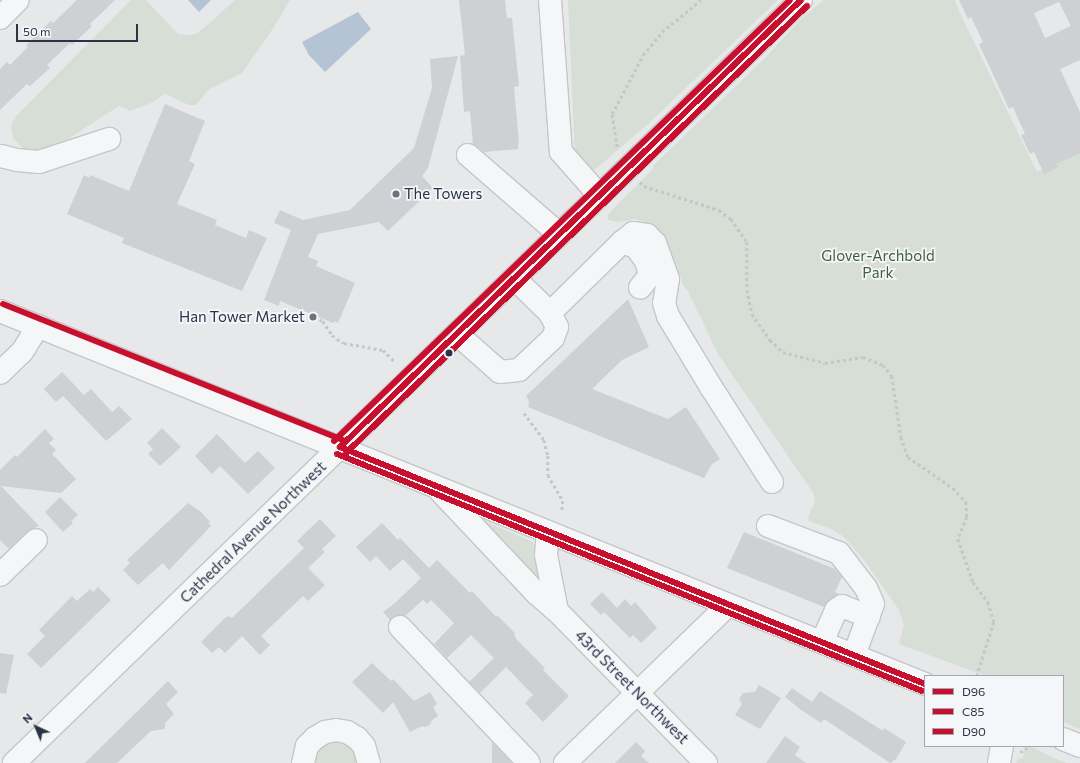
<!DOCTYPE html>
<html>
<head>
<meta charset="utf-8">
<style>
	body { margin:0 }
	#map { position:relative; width:1080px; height:763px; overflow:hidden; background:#e6e8ea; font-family:Commissioner,sans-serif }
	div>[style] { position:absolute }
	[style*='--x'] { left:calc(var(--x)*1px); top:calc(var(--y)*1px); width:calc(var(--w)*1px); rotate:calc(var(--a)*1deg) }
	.green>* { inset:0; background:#d6ded6 }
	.water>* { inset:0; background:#b4c4d5 }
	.building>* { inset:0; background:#ced0d3 }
	.path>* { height:2.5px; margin-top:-1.25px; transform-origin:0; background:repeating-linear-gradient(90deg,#c5c6ca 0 3px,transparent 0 6px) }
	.roads { filter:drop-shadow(1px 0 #c4c6c8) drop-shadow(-1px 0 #c4c6c8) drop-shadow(0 1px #c4c6c8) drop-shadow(0 -1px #c4c6c8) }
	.minor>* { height:22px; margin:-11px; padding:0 11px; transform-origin:11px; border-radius:11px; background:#f5f6f7 }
	.bus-1>* { height:6px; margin:-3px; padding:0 3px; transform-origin:3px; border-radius:3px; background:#c8102e }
	.bus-2>* { height:6px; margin:-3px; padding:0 3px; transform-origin:3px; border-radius:3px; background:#c8102e }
	.bus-3>* { height:6px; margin:-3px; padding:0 3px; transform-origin:3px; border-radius:3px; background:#c8102e }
	.dots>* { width:11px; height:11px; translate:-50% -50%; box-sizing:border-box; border:2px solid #f4f6f9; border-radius:50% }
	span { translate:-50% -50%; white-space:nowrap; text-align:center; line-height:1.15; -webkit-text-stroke:3.5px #f4f6f9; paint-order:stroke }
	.poi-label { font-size:15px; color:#2b3445 }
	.left { translate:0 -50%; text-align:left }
	.right { translate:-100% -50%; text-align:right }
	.park-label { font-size:15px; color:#3f6138 }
	.street-label { font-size:15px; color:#2b3445 }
	.legend { position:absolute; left:924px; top:675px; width:140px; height:72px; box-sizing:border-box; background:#f4f6f9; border:1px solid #a4a8b1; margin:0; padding:5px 7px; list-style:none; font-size:12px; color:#2b3445 }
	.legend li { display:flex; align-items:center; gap:8px; height:20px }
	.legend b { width:20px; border:1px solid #a4a8b1 }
	.north { position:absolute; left:16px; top:707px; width:40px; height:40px; -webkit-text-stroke:3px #f4f6f9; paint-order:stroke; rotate:316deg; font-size:11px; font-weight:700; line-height:16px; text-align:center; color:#2b3445 }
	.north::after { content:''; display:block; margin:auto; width:14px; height:18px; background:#2b3445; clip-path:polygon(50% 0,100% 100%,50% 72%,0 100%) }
	.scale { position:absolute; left:16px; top:24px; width:122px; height:18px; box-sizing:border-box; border:2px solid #2b3445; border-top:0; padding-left:5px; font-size:12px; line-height:14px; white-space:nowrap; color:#2b3445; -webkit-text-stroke:3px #f4f6f9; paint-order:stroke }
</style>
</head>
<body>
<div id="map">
	<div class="green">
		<div style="clip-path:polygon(131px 0,146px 0,178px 34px,189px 35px,196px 34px,206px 26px,235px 0,290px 0,274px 27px,242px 73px,209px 89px,196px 105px,189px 105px,165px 94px,151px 103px,130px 111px,119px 106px,57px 146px,35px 155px,26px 152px,13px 138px,11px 126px,16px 116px)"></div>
		<div style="clip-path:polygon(568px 0,778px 0,648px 124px,591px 173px,575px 155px)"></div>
		<div style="clip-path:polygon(824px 0,955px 0,958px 9px,1037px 172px,1080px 152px,1080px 729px,1063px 722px,1063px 676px,986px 676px,899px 644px,904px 625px,899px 610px,864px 560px,844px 537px,834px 530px,809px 521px,808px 517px,815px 502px,814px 494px,718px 354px,688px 291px,683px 285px,676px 264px,664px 237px,654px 226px,645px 222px,636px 219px,617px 222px,608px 220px,608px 215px,614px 208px,653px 169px,653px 166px,764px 59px,802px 18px)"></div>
		<div style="clip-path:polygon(482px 520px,533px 542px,539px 577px,537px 581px)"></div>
		<div style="clip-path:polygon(332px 742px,346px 743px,352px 748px,356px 753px,359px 763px,314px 763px,320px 749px)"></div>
		<div style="clip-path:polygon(1024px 746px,1030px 746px,1051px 757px,1067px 763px,1016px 763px,1019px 758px,1023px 759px)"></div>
	</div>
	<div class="water">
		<div style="clip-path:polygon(188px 0,211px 0,199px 12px)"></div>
		<div style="clip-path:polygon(358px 12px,371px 29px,325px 72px,309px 55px,302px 42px)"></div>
	</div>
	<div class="building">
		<div style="clip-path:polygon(77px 0,115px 0,90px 24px,92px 26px,72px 45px,70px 43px,47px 65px,50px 68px,30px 86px,27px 84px,0 110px,0 69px,7px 62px,10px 65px,28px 47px,26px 45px,51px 21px,53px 23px)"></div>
		<div style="clip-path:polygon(459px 0,505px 0,507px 18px,512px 18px,519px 86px,514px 87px,519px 143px,518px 143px,518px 149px,484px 152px,473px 144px,470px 111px,464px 112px,460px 56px,465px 55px)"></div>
		<div style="clip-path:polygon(evenodd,959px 0,1080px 0,1080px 60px,1060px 69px,1080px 112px,1080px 153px,1056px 164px,1058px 167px,1044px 174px,1034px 152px,1030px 154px,1021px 135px,1025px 134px,1013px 107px,1009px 109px,979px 44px,983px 42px,971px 17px,968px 19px,959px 0,1059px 2px,1071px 26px,1045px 38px,1034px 13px,1059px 2px)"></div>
		<div style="clip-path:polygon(458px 56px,428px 168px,422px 176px,433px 188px,388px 231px,379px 222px,318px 234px,308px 257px,318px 261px,316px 266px,355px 283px,338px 323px,334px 321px,333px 323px,280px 301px,279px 306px,264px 300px,291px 230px,274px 223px,280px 210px,303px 220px,350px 210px,414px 148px,432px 88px,430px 59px)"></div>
		<div style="clip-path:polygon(165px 104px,205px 121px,189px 161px,195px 164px,177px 204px,217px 220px,215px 225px,246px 238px,249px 230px,267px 238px,242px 291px,122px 243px,124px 238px,67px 214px,84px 175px,89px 178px,90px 175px,129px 191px)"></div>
		<div style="clip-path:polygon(628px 299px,649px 347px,622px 360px,592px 389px,668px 419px,686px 407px,720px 459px,712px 464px,704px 478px,528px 407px,529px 401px,526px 396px)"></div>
		<div style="clip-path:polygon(62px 372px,84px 395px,91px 389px,112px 412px,119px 406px,132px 419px,106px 441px,63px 396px,56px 402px,44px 389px)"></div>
		<div style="clip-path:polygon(162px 428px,181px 447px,160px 466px,148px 454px,153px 449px,147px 443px)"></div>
		<div style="clip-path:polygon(45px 429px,54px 439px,49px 443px,56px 450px,52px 454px,76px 479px,61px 493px,1px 486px,39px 526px,28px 531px,9px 549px,0 540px,0 470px,15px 455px,17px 457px)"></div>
		<div style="clip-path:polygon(217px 434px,245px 463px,258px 451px,275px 468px,248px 494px,220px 466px,212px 474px,195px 456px)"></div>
		<div style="clip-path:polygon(60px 497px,78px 515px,71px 521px,73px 523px,63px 532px,45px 512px)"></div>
		<div style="clip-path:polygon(188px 503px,201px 512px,210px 522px,208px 523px,211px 526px,169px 570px,163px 563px,138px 585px,123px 570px,130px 563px,127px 560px)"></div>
		<div style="clip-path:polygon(320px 519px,336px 536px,322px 549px,325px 552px,308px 568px,325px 585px,308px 601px,303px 596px,261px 636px,270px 645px,260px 655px,242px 636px,225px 653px,219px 647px,212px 653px,201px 642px,224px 619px,229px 616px,232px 618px,304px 548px,297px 541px)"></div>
		<div style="clip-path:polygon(382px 523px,398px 540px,400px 538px,429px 568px,437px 560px,470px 593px,472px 591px,496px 617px,497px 615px,515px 633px,514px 634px,517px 640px,545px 668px,543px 670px,569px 696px,543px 722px,525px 703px,533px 695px,506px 667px,480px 693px,469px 682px,494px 658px,471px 635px,447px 658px,434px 644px,454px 623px,431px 600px,427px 604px,423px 600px,405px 616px,397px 615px,390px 620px,383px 612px,395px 603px,421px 578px,403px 559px,390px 571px,376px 556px,370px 562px,356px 547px)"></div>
		<div style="clip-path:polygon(744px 532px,835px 569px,842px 577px,835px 592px,839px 594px,829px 600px,824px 607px,727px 568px)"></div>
		<div style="clip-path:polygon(98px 587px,111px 600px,41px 668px,27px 654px,45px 636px,39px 630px,72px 596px,77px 601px,90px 589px,93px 592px)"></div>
		<div style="clip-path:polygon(602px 592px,617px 608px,625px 599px,631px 606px,635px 602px,657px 628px,641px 643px,633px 635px,630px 638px,604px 612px,601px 615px,590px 604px)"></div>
		<div style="clip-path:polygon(0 653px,14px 655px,6px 694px,0 693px)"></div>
		<div style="clip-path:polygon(372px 663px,391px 681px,393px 679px,414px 701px,430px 692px,437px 704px,433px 707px,438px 716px,432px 720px,430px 725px,425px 727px,422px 726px,410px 732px,393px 702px,383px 713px,352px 682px)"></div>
		<div style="clip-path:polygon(168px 681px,178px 692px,166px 704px,174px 714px,165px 723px,165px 729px,151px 731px,117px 763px,85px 763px)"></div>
		<div style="clip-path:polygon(759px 685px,781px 698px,760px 729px,735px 715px,742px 704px,739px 699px,743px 693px,755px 692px)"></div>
		<div style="clip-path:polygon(792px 688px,812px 702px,820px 691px,883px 731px,884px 728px,906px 742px,896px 759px,890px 763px,824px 719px,821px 723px,801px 710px,785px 697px)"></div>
		<div style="clip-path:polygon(785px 736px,800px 747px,795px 755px,806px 763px,766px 763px)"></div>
		<div style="clip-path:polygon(492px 742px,512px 763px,492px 763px)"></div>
		<div style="clip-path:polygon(636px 742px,645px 751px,641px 756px,649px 763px,615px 763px)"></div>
	</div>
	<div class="path">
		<div style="--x:617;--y:147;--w:33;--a:-99"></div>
		<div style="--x:612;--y:114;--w:67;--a:-62.3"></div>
		<div style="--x:643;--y:55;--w:30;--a:-50"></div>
		<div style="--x:662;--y:32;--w:50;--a:-39.4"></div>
		<div style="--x:640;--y:182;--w:6;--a:45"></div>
		<div style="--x:644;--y:186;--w:79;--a:17.7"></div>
		<div style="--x:719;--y:210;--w:15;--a:37"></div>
		<div style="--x:731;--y:219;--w:28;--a:55"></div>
		<div style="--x:747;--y:242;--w:48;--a:90"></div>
		<div style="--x:747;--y:290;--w:25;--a:78"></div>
		<div style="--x:752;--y:314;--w:32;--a:55"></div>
		<div style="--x:770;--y:340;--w:18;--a:43"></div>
		<div style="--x:783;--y:352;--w:43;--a:14.7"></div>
		<div style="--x:825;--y:363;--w:38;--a:-9"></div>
		<div style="--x:863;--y:357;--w:22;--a:22"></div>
		<div style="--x:883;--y:365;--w:14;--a:51"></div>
		<div style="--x:892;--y:376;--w:62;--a:81.6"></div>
		<div style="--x:901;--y:437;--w:21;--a:71"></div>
		<div style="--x:908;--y:457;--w:55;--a:34.6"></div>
		<div style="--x:953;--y:488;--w:19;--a:47"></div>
		<div style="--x:966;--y:502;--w:15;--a:86"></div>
		<div style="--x:967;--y:517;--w:24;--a:112"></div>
		<div style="--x:958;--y:539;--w:46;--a:70.8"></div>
		<div style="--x:973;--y:582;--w:25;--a:53"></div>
		<div style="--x:988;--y:602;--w:21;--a:73"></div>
		<div style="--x:994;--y:622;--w:57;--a:107.5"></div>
		<div style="--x:314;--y:317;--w:10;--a:24"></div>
		<div style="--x:323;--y:321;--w:17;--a:57"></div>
		<div style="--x:332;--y:335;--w:6;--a:39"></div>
		<div style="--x:337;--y:339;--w:8;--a:30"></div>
		<div style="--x:344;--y:343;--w:40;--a:10"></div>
		<div style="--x:383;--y:350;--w:18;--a:45"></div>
		<div style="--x:524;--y:413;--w:34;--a:53"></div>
		<div style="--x:544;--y:440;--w:16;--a:76"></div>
		<div style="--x:548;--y:456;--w:19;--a:90"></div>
		<div style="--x:548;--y:475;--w:30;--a:60"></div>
		<div style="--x:563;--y:501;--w:12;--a:95"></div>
		<div style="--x:1020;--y:752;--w:8;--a:-30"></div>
	</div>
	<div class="roads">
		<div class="minor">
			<div style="--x:550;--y:0;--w:152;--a:85.9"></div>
			<div style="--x:561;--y:152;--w:57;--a:48.5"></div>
			<div style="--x:0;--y:18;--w:25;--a:-45"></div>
			<div style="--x:468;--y:155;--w:121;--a:41"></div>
			<div style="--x:1;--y:156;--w:16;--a:14"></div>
			<div style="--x:17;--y:160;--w:22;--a:5"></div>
			<div style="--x:39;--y:162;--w:74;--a:-18.2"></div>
			<div style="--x:622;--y:242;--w:15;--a:20"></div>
			<div style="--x:636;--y:247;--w:17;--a:54"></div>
			<div style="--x:646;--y:261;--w:15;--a:74"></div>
			<div style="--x:650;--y:275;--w:16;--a:128"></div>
			<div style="--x:0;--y:311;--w:997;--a:21.96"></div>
			<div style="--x:550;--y:313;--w:101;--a:-44.6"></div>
			<div style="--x:622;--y:242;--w:14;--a:-39"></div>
			<div style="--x:633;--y:233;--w:14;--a:8"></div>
			<div style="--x:647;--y:235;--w:11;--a:45"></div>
			<div style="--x:655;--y:243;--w:38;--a:70"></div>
			<div style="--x:668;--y:279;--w:24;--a:99"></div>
			<div style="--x:664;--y:303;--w:14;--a:73"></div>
			<div style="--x:668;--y:316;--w:83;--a:58.8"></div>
			<div style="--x:711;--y:387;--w:113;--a:57.3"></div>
			<div style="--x:457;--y:334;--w:57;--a:41.5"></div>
			<div style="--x:500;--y:372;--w:19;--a:-6"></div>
			<div style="--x:519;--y:370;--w:47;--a:-43.3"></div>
			<div style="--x:553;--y:338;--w:12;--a:-70"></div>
			<div style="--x:557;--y:327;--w:16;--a:-117"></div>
			<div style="--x:550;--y:313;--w:50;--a:-135.8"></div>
			<div style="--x:0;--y:373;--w:30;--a:-44"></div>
			<div style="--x:22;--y:352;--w:31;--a:-58"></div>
			<div style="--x:440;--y:491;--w:140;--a:46.7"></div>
			<div style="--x:536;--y:593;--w:28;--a:41"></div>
			<div style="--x:557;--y:611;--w:213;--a:45.6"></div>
			<div style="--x:768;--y:526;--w:76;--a:20.8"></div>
			<div style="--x:839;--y:553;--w:44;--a:52.4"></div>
			<div style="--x:866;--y:588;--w:17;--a:66"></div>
			<div style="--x:873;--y:604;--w:54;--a:110.4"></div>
			<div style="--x:548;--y:532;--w:23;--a:95"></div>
			<div style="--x:546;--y:555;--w:57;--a:78.9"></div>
			<div style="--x:0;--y:575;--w:50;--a:-44.2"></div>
			<div style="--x:400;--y:627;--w:187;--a:46.5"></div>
			<div style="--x:822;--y:642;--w:35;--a:-66"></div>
			<div style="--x:836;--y:610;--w:7;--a:-34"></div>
			<div style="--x:842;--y:606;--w:29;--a:22"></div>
			<div style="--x:1063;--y:739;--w:18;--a:22"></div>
			<div style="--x:14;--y:763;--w:1096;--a:-44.11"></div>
			<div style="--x:303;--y:763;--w:17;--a:-77"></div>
			<div style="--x:307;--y:746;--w:11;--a:-45"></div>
			<div style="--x:315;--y:738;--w:12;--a:-31"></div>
			<div style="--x:325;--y:732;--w:11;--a:-10"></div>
			<div style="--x:336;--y:730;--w:11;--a:10"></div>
			<div style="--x:347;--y:732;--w:12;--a:31"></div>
			<div style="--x:357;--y:738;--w:11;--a:49"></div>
			<div style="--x:364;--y:746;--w:18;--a:74"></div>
			<div style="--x:565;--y:763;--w:227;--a:-44.1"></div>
			<div style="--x:999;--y:763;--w:17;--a:-80"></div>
		</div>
	</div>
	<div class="bus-1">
		<div style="--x:340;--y:447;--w:642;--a:-44.12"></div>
		<div style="--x:340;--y:447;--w:631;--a:22.05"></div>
	</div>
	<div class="bus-2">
		<div style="--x:346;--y:453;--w:642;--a:-44.12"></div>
		<div style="--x:337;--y:454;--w:631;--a:22.05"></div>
	</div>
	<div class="bus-3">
		<div style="--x:3;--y:304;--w:366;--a:21.8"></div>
		<div style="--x:334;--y:441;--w:634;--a:-44.04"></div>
	</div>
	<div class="dots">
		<div style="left:396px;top:194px;background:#6c737f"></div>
		<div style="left:313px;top:317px;background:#6c737f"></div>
		<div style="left:449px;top:353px;background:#2b3445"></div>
	</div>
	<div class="poi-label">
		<span class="left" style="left:404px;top:194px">The Towers</span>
		<span class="right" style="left:305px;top:317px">Han Tower Market</span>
	</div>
	<div class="park-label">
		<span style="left:878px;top:264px">Glover-Archbold<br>Park</span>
	</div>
	<div class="street-label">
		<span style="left:253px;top:532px;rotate:-44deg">Cathedral Avenue Northwest</span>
		<span style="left:632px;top:687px;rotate:45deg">43rd Street Northwest</span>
	</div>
	<ul class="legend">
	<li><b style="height:5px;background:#c8102e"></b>D96</li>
	<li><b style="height:5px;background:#c8102e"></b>C85</li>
	<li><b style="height:5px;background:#c8102e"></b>D90</li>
	</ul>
	<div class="north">N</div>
	<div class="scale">50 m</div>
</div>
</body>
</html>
